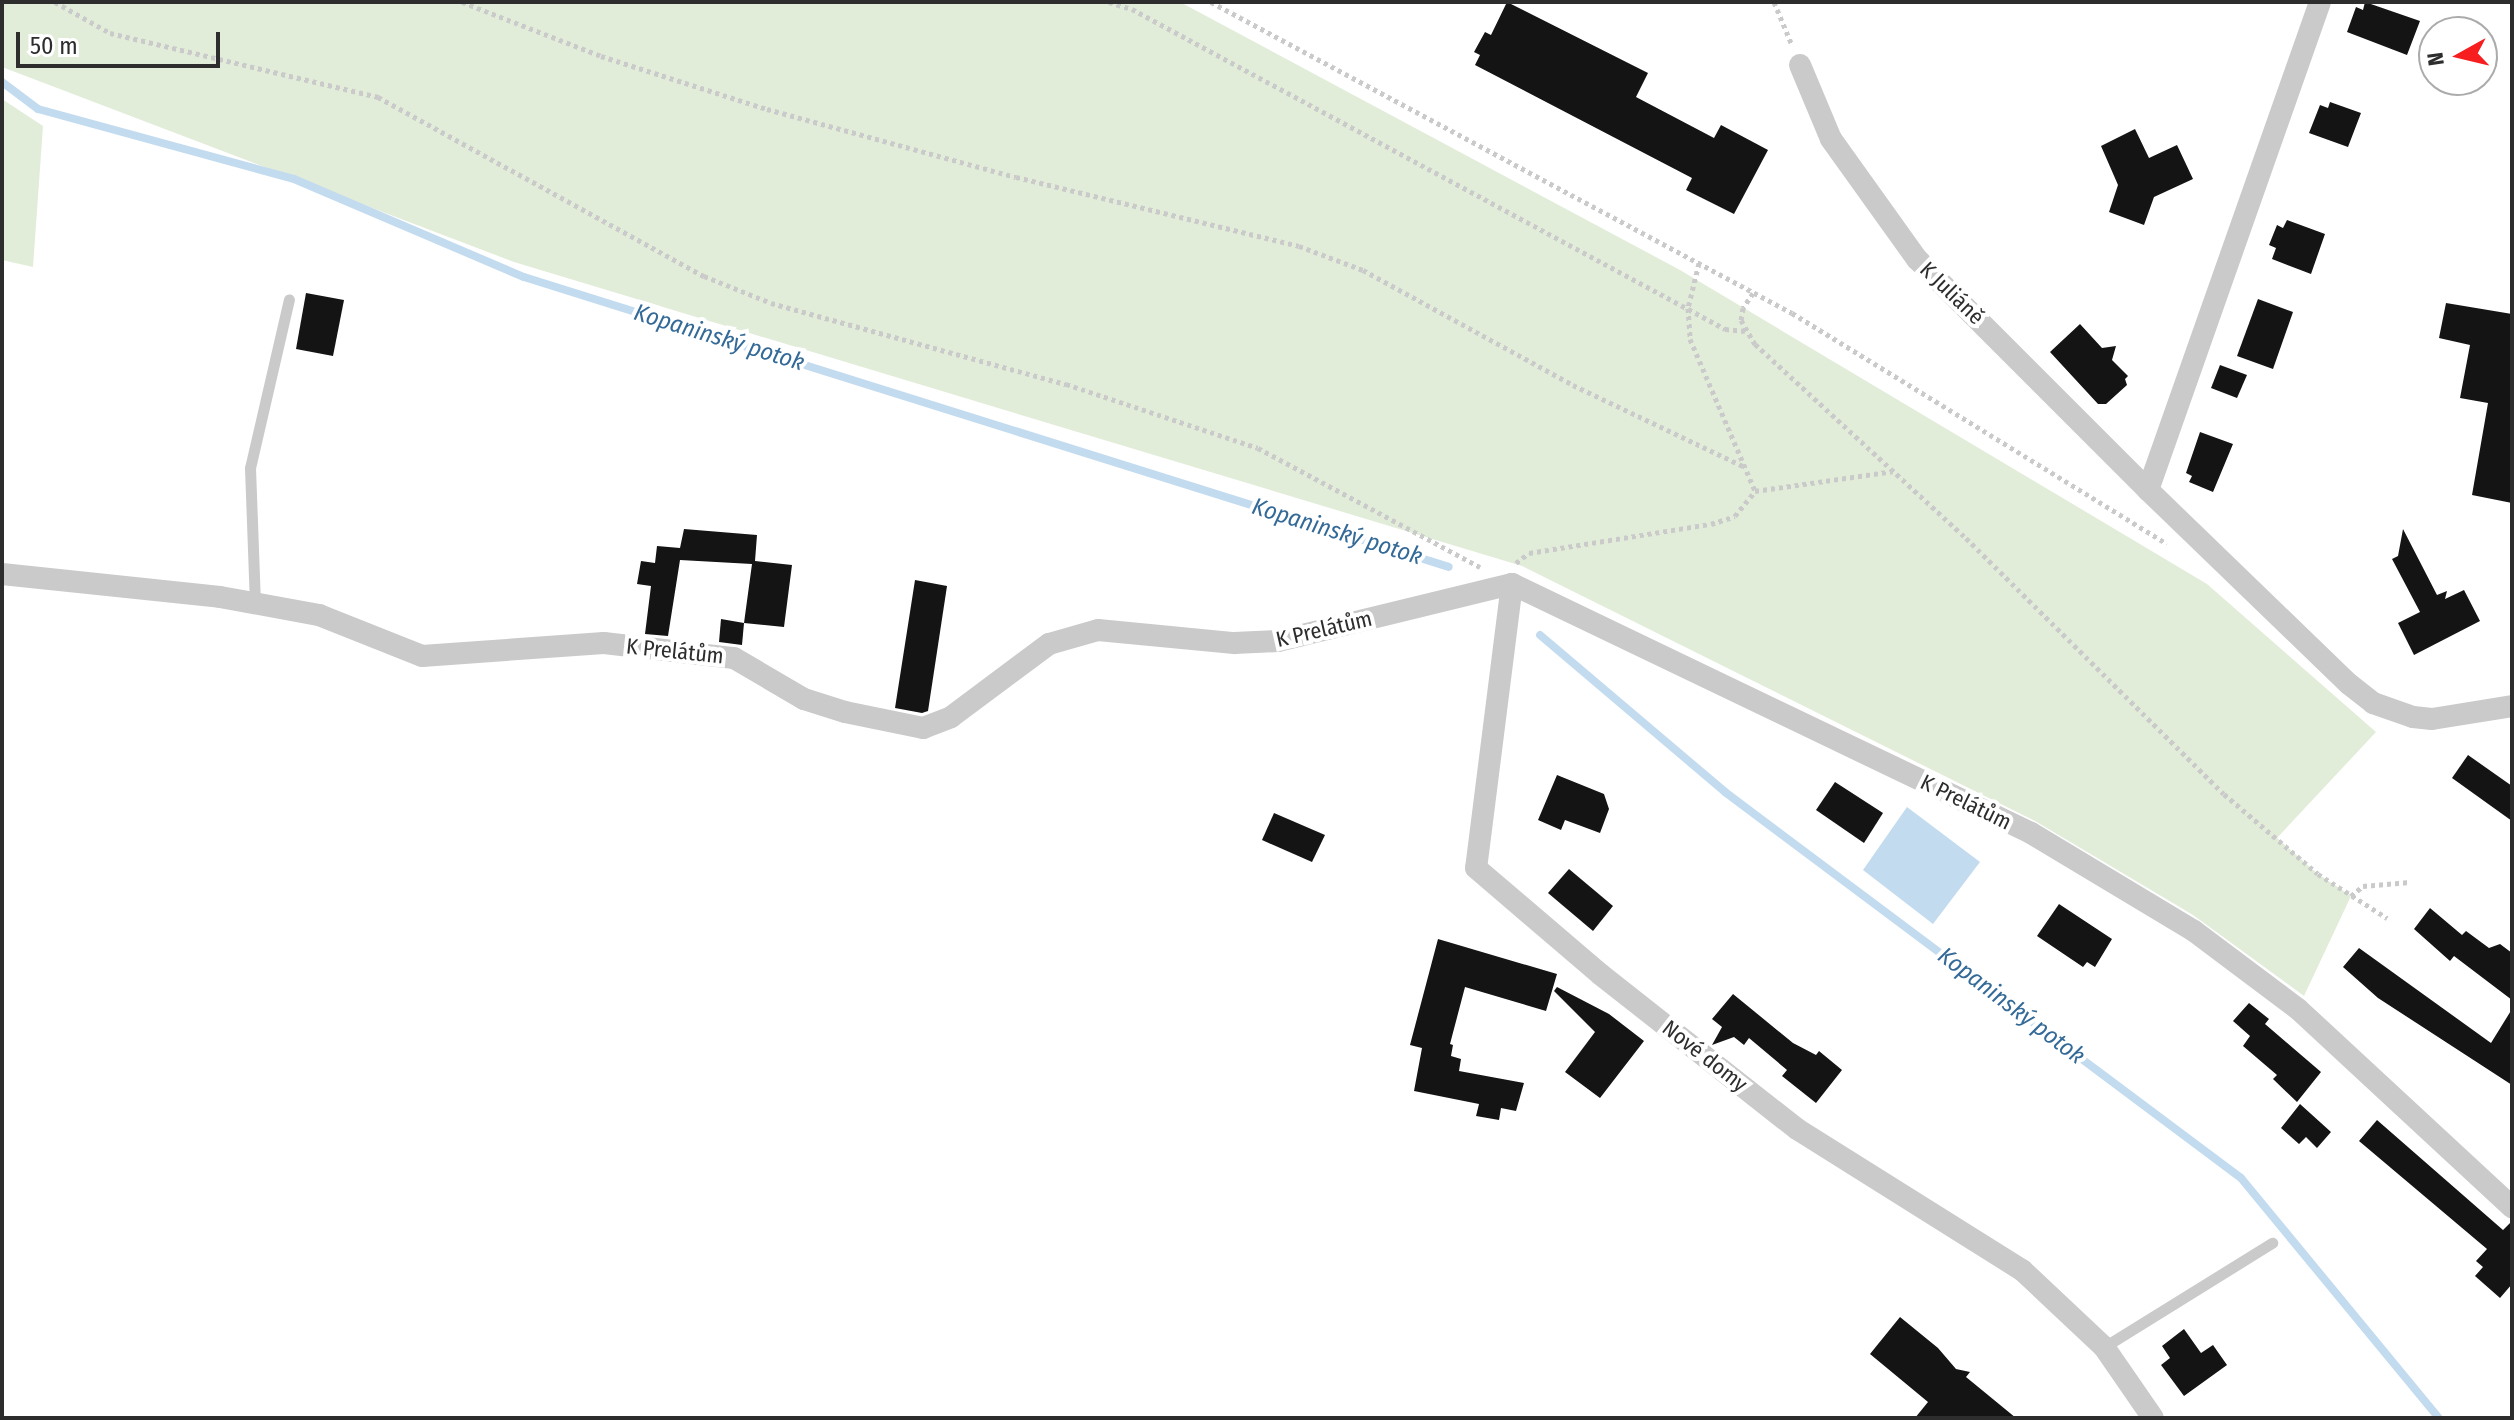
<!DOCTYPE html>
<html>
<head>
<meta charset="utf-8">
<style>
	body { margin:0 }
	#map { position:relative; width:2514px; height:1420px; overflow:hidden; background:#fff; font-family:"Fira Sans Condensed",sans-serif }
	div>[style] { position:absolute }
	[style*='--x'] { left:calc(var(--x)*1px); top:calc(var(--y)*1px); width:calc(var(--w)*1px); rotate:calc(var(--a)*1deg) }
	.green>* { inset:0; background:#e2edd9 }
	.water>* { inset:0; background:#c3dbef }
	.stream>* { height:8px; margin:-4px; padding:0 4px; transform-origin:4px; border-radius:4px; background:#c3dbef }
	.building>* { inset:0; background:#141414 }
	.path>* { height:5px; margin-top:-2.5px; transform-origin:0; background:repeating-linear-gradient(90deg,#cacaca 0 4px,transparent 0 8px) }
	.service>* { height:11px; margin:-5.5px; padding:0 5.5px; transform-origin:5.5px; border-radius:5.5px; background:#cacaca }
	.minor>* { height:22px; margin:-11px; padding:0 11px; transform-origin:11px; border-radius:11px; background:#cacaca }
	span { translate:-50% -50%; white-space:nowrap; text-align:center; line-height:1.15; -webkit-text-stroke:8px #fff; paint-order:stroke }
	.street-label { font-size:22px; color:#2d2d2d }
	.water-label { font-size:24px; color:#346a97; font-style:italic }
	.frame { position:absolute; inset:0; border:4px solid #2d2d2d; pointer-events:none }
	.north { position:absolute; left:2418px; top:16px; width:80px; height:80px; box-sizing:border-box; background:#fff; border:2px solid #ababab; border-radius:50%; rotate:262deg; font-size:22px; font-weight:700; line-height:32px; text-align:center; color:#2d2d2d }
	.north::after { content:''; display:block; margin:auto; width:28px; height:36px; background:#f61e1f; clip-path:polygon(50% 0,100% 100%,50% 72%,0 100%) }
	.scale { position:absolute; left:16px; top:32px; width:204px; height:36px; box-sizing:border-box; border:4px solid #2d2d2d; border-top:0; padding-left:10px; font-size:24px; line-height:28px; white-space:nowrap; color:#2d2d2d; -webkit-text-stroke:6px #fff; paint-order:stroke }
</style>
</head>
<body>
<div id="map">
	<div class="green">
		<div style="clip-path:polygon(2px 2px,1180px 2px,1680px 270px,2207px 584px,2376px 732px,2277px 838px,2318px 874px,2351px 896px,2304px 996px,2193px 915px,2035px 821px,1522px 566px,514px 262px,2px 67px)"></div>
		<div style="clip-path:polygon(2px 99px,43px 126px,33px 267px,2px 260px)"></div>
	</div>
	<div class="water">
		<div style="clip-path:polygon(1907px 807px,1980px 862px,1933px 924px,1863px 870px)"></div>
	</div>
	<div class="stream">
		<div style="--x:2;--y:82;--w:45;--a:36.9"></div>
		<div style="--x:38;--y:109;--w:265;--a:15.3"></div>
		<div style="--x:294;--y:179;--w:250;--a:23.1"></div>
		<div style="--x:524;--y:277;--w:969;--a:17.41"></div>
		<div style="--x:1540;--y:635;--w:243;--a:40.3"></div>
		<div style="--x:1725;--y:792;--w:644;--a:36.8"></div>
		<div style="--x:2241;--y:1178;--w:311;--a:50.5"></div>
	</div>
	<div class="building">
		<div style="clip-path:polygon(1507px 2px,1648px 73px,1636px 97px,1714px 138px,1721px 125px,1768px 150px,1734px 214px,1686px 190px,1692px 178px,1475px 65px,1480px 55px,1474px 52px,1485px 32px,1491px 35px)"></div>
		<div style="clip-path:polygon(2365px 2px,2420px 21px,2407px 55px,2347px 32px,2356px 7px,2363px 10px)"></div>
		<div style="clip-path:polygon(2330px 102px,2361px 113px,2348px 147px,2309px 133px,2320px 105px,2328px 108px)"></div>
		<div style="clip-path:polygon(2135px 129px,2149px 158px,2177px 145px,2193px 179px,2154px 197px,2144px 225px,2109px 212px,2118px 185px,2101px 146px)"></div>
		<div style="clip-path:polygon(2287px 220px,2325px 234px,2311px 274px,2272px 259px,2276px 248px,2269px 245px,2277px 225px,2283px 228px)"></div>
		<div style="clip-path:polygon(306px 293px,344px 300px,333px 356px,296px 349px)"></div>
		<div style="clip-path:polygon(2258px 299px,2293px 312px,2273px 369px,2237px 356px)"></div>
		<div style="clip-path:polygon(2446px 303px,2512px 314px,2512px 503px,2472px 495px,2488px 403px,2460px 398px,2470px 345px,2439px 338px)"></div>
		<div style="clip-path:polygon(2080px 324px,2102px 348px,2116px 346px,2112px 360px,2128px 376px,2125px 379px,2127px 385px,2106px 404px,2098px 404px,2050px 352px)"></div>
		<div style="clip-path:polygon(2220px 365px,2247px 375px,2237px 398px,2211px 388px)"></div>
		<div style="clip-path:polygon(2200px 432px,2233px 444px,2213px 492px,2189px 482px,2192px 476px,2186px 473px)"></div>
		<div style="clip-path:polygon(684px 529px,757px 535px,755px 561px,792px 565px,784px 627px,744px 623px,752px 564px,680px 560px,668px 636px,645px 634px,651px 586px,637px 584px,641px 561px,655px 563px,657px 546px,680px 548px)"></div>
		<div style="clip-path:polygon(2403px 529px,2437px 595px,2447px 591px,2445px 599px,2464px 590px,2480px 621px,2414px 655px,2398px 623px,2420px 612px,2392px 559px,2398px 556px)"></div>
		<div style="clip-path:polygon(915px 580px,947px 586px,928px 711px,922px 713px,895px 708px)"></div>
		<div style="clip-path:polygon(721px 619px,744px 623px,742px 645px,719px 642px)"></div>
		<div style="clip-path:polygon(2468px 755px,2512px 786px,2512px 821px,2452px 778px)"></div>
		<div style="clip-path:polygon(1557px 775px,1604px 794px,1609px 809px,1600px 833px,1565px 820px,1561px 830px,1538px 820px)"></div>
		<div style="clip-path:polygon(1835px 782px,1883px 813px,1864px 843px,1816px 810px)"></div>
		<div style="clip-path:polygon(1274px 813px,1325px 835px,1312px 862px,1262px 840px)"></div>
		<div style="clip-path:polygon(1569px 869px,1613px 906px,1593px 931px,1548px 893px)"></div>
		<div style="clip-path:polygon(2059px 904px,2112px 939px,2095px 967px,2087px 962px,2083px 967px,2037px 936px)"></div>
		<div style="clip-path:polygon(2430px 908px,2462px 935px,2466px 931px,2489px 948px,2500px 944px,2512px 953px,2512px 1000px,2454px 956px,2450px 961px,2414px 929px)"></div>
		<div style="clip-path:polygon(1438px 939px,1557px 974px,1546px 1011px,1465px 987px,1450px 1044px,1453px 1045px,1451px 1056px,1461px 1059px,1459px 1071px,1524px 1083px,1516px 1111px,1501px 1108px,1499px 1120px,1476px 1116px,1479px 1104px,1414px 1091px,1422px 1048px,1410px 1045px)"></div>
		<div style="clip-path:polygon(2359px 948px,2491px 1043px,2512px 1009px,2512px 1085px,2378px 998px,2343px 967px)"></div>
		<div style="clip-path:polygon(1557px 987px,1609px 1014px,1644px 1041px,1600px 1098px,1565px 1072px,1595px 1032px,1554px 991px)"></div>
		<div style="clip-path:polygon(1733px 994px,1793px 1043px,1816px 1055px,1819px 1051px,1842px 1070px,1816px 1103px,1782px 1076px,1787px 1070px,1749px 1038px,1744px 1045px,1734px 1037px,1712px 1045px,1722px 1027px,1712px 1019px)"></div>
		<div style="clip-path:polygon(2249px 1003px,2269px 1019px,2265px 1024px,2321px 1072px,2297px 1102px,2273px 1079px,2277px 1075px,2243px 1046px,2250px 1036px,2233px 1021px)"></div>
		<div style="clip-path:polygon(2300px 1104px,2331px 1132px,2317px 1148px,2306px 1137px,2299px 1144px,2281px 1128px)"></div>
		<div style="clip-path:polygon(2377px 1120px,2503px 1230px,2512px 1221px,2512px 1284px,2500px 1298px,2475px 1276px,2483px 1267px,2476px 1261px,2487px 1249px,2359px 1141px)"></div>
		<div style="clip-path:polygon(1900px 1317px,1938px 1348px,1956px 1369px,1970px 1372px,1966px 1377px,2016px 1418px,1915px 1418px,1928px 1402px,1870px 1354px)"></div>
		<div style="clip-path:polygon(2184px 1329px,2201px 1353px,2213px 1345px,2227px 1365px,2184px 1396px,2161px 1365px,2170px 1358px,2162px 1346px)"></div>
	</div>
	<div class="path">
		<div style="--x:55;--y:2;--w:63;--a:29.4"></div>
		<div style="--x:110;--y:33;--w:276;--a:13.4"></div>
		<div style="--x:378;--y:97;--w:372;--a:28.8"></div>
		<div style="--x:704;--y:276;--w:72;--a:21.9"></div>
		<div style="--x:771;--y:303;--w:306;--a:15.4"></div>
		<div style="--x:1066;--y:384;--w:202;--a:18.4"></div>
		<div style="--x:1258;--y:448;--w:252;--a:28.2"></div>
		<div style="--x:462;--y:2;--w:149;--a:21.2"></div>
		<div style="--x:601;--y:56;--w:174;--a:17.7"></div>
		<div style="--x:767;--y:109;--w:258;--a:15.3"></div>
		<div style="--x:1016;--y:177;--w:291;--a:13.7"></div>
		<div style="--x:1299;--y:246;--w:68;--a:20.6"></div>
		<div style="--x:1363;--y:270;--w:239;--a:28.7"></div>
		<div style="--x:1573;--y:385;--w:191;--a:25.5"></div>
		<div style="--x:1109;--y:2;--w:24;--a:17"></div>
		<div style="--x:1132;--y:9;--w:674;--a:28.35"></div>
		<div style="--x:1725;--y:329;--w:20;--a:6"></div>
		<div style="--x:1211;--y:2;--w:659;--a:28.16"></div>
		<div style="--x:1792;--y:313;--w:440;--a:31.6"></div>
		<div style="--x:1774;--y:2;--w:47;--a:67.3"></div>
		<div style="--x:1699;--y:263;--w:46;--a:103.7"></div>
		<div style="--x:1688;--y:308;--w:31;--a:86"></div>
		<div style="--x:1690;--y:339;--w:165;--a:66.8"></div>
		<div style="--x:1753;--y:293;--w:18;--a:124"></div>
		<div style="--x:1743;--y:308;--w:12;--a:99"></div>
		<div style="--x:1741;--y:320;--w:28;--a:60"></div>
		<div style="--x:1755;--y:344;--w:287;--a:42.6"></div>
		<div style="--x:1966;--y:538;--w:363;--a:44.8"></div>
		<div style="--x:2224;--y:794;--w:123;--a:40.4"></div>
		<div style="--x:2318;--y:874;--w:82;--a:32.5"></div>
		<div style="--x:1516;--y:563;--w:16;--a:-38"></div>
		<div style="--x:1529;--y:553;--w:184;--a:-9.1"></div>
		<div style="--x:1711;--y:524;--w:25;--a:-18"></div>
		<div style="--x:1735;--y:516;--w:32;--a:-51"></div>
		<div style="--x:1755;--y:491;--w:139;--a:-8.2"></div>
		<div style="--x:2351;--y:896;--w:16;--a:-40"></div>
		<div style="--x:2363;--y:886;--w:47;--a:-4.9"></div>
	</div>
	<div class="service">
		<div style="--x:255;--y:604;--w:136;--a:-92.1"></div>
		<div style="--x:250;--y:468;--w:173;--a:-77"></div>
		<div style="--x:2104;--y:1347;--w:198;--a:-31.8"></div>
	</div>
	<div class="minor">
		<div style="--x:1800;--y:65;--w:80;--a:67.3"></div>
		<div style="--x:1831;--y:139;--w:148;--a:54.4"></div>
		<div style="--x:1917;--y:259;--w:327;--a:45"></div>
		<div style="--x:2148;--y:490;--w:279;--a:44"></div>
		<div style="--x:2349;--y:684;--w:31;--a:38"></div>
		<div style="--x:2373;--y:703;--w:42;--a:19.3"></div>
		<div style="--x:2413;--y:717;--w:19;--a:6"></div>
		<div style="--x:2432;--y:719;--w:81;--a:-9.2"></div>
		<div style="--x:2148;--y:490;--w:517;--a:-70.58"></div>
		<div style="--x:2;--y:574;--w:219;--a:6"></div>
		<div style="--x:220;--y:597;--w:101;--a:10.3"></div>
		<div style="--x:319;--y:615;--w:111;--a:21.7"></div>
		<div style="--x:422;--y:656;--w:182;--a:-4.1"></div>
		<div style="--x:604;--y:643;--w:131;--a:6.6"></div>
		<div style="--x:734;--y:658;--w:81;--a:30.4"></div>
		<div style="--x:804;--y:699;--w:43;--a:17.6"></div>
		<div style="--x:845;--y:712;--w:80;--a:11.6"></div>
		<div style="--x:923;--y:728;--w:30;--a:-21"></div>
		<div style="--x:951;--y:717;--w:122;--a:-36.7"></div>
		<div style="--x:1049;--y:644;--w:51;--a:-15.9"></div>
		<div style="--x:1098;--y:630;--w:137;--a:5.5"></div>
		<div style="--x:1234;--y:643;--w:44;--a:-2.6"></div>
		<div style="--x:1278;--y:641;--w:241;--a:-13.7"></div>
		<div style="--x:1512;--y:584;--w:576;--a:25.63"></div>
		<div style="--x:2031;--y:833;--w:190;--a:31"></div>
		<div style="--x:2194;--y:931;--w:130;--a:36.9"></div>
		<div style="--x:2298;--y:1009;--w:292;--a:42.8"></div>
		<div style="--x:1512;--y:584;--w:286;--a:97.2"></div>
		<div style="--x:1476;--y:868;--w:163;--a:40.5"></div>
		<div style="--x:1600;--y:974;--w:251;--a:38.2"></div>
		<div style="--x:1797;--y:1129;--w:266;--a:32.1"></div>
		<div style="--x:2022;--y:1270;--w:112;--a:43.2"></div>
		<div style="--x:2104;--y:1347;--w:86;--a:55.4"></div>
	</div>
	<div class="street-label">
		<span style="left:1952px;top:293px;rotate:44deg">K Juliáně</span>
		<span style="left:1324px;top:629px;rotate:-13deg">K Prelátům</span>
		<span style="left:675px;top:651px;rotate:6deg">K Prelátům</span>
		<span style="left:1966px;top:802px;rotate:26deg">K Prelátům</span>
		<span style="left:1705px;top:1056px;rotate:38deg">Nové domy</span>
	</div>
	<div class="water-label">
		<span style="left:719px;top:338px;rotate:17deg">Kopaninský potok</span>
		<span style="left:1337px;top:532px;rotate:17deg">Kopaninský potok</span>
		<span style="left:2011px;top:1006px;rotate:37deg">Kopaninský potok</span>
	</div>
	<div class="frame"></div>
	<div class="north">N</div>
	<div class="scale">50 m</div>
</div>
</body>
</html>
